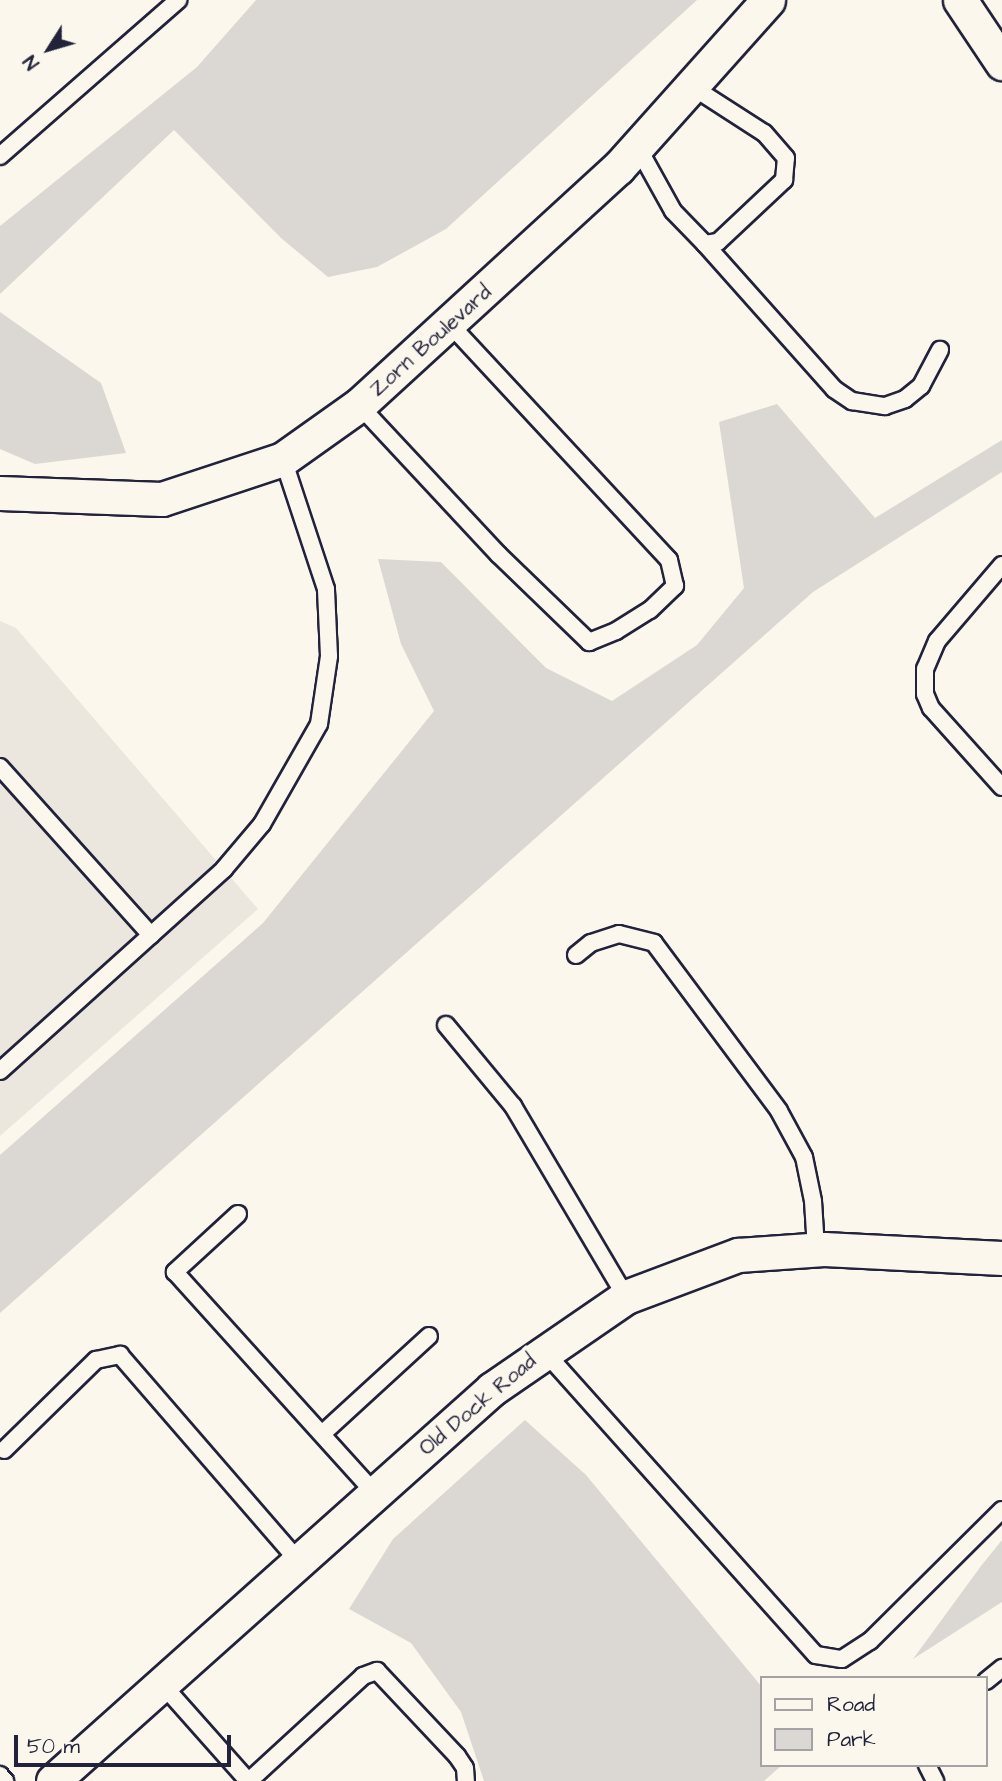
<!DOCTYPE html>
<html>
<head>
<meta charset="utf-8">
<style>
	body { margin:0 }
	#map { position:relative; width:1002px; height:1781px; overflow:hidden; background:#fbf7ec; font-family:"Architects Daughter",sans-serif }
	div>[style] { position:absolute }
	[style*='--x'] { left:calc(var(--x)*1px); top:calc(var(--y)*1px); width:calc(var(--w)*1px); rotate:calc(var(--a)*1deg) }
	.built>* { inset:0; background:#ebe7df }
	.green>* { inset:0; background:#dbd8d3 }
	.roads { filter:drop-shadow(2px 0 #22223b) drop-shadow(-2px 0 #22223b) drop-shadow(0 2px #22223b) drop-shadow(0 -2px #22223b) }
	.service>* { height:16px; margin:-8px; padding:0 8px; transform-origin:8px; border-radius:8px; background:#fbf7ec }
	.minor>* { height:33px; margin:-16.5px; padding:0 16.5px; transform-origin:16.5px; border-radius:16.5px; background:#fbf7ec }
	span { translate:-50% -50%; white-space:nowrap; text-align:center; line-height:1.15; -webkit-text-stroke:7px #fbf7ec; paint-order:stroke }
	.street-label { font-size:21px; color:#22223b }
	.legend { position:absolute; left:760px; top:1676px; width:228px; height:91px; box-sizing:border-box; background:#fbf7ec; border:2px solid #a4a2a5; margin:0; padding:9px 12px; list-style:none; font-size:21px; color:#22223b }
	.legend li { display:flex; align-items:center; gap:14px; height:35px }
	.legend b { width:35px; border:2px solid #a4a2a5 }
	.north { position:absolute; left:14px; top:14px; width:70px; height:70px; -webkit-text-stroke:5px #fbf7ec; paint-order:stroke; rotate:233deg; font-size:19px; font-weight:700; line-height:28px; text-align:center; color:#22223b }
	.north::after { content:''; display:block; margin:auto; width:24px; height:32px; background:#22223b; clip-path:polygon(50% 0,100% 100%,50% 72%,0 100%) }
	.scale { position:absolute; left:14px; top:1735px; width:217px; height:32px; box-sizing:border-box; border:4px solid #22223b; border-top:0; padding-left:9px; font-size:21px; line-height:24px; white-space:nowrap; color:#22223b; -webkit-text-stroke:5px #fbf7ec; paint-order:stroke }
</style>
</head>
<body>
<div id="map">
	<div class="built">
		<div style="clip-path:polygon(0 621px,16px 628px,258px 909px,0 1136px)"></div>
	</div>
	<div class="green">
		<div style="clip-path:polygon(256px 0,697px 0,446px 229px,377px 267px,328px 277px,281px 238px,174px 130px,0 294px,0 226px,197px 67px)"></div>
		<div style="clip-path:polygon(0 312px,101px 383px,126px 453px,35px 464px,0 449px)"></div>
		<div style="clip-path:polygon(777px 404px,875px 518px,1002px 440px,1002px 472px,813px 592px,0 1313px,0 1155px,263px 923px,434px 711px,401px 644px,378px 559px,441px 562px,546px 668px,612px 701px,697px 645px,744px 588px,719px 422px)"></div>
		<div style="clip-path:polygon(525px 1420px,586px 1475px,762px 1687px,762px 1765px,782px 1765px,764px 1781px,484px 1781px,461px 1712px,411px 1643px,349px 1609px,393px 1539px)"></div>
		<div style="clip-path:polygon(1002px 1540px,1002px 1602px,913px 1659px,981px 1566px)"></div>
	</div>
	<div class="roads">
		<div class="service">
			<div style="--x:637;--y:146;--w:74;--a:61"></div>
			<div style="--x:673;--y:211;--w:46;--a:45.9"></div>
			<div style="--x:705;--y:244;--w:13;--a:-9"></div>
			<div style="--x:718;--y:242;--w:91;--a:-43.2"></div>
			<div style="--x:784;--y:180;--w:22;--a:-85"></div>
			<div style="--x:786;--y:158;--w:33;--a:-131"></div>
			<div style="--x:764;--y:133;--w:87;--a:-147.2"></div>
			<div style="--x:0;--y:156;--w:237;--a:-41.2"></div>
			<div style="--x:705;--y:244;--w:194;--a:48.3"></div>
			<div style="--x:834;--y:389;--w:22;--a:34"></div>
			<div style="--x:852;--y:401;--w:33;--a:9"></div>
			<div style="--x:885;--y:406;--w:21;--a:-19"></div>
			<div style="--x:905;--y:399;--w:21;--a:-39"></div>
			<div style="--x:921;--y:386;--w:41;--a:-62.2"></div>
			<div style="--x:359;--y:405;--w:204;--a:47"></div>
			<div style="--x:498;--y:554;--w:127;--a:44"></div>
			<div style="--x:589;--y:642;--w:29;--a:-22"></div>
			<div style="--x:616;--y:631;--w:40;--a:-32"></div>
			<div style="--x:650;--y:610;--w:35;--a:-44"></div>
			<div style="--x:675;--y:586;--w:27;--a:-103"></div>
			<div style="--x:669;--y:560;--w:322;--a:-132.9"></div>
			<div style="--x:1002;--y:565;--w:100;--a:130.5"></div>
			<div style="--x:937;--y:641;--w:30;--a:113"></div>
			<div style="--x:925;--y:669;--w:25;--a:90"></div>
			<div style="--x:925;--y:694;--w:15;--a:67"></div>
			<div style="--x:931;--y:708;--w:106;--a:48.1"></div>
			<div style="--x:0;--y:767;--w:226;--a:48.1"></div>
			<div style="--x:576;--y:955;--w:19;--a:-39"></div>
			<div style="--x:591;--y:943;--w:29;--a:-18"></div>
			<div style="--x:619;--y:934;--w:36;--a:14"></div>
			<div style="--x:654;--y:943;--w:209;--a:53.3"></div>
			<div style="--x:779;--y:1111;--w:52;--a:61.5"></div>
			<div style="--x:804;--y:1157;--w:45;--a:78.4"></div>
			<div style="--x:813;--y:1201;--w:48;--a:86.4"></div>
			<div style="--x:446;--y:1025;--w:105;--a:50.4"></div>
			<div style="--x:513;--y:1106;--w:222;--a:59.4"></div>
			<div style="--x:0;--y:1071;--w:302;--a:-42"></div>
			<div style="--x:224;--y:869;--w:59;--a:-49.8"></div>
			<div style="--x:262;--y:824;--w:115;--a:-60.3"></div>
			<div style="--x:319;--y:724;--w:69;--a:-81.6"></div>
			<div style="--x:329;--y:656;--w:67;--a:-92.6"></div>
			<div style="--x:326;--y:589;--w:137;--a:-108.3"></div>
			<div style="--x:238;--y:1214;--w:86;--a:137.4"></div>
			<div style="--x:175;--y:1272;--w:298;--a:47.9"></div>
			<div style="--x:543;--y:1350;--w:409;--a:48.2"></div>
			<div style="--x:816;--y:1655;--w:26;--a:9"></div>
			<div style="--x:842;--y:1659;--w:33;--a:-33"></div>
			<div style="--x:870;--y:1641;--w:186;--a:-44.8"></div>
			<div style="--x:322;--y:1434;--w:145;--a:-42.5"></div>
			<div style="--x:4;--y:1450;--w:129;--a:-44.4"></div>
			<div style="--x:96;--y:1360;--w:25;--a:-12"></div>
			<div style="--x:120;--y:1355;--w:274;--a:49.1"></div>
			<div style="--x:986;--y:1681;--w:21;--a:-39"></div>
			<div style="--x:162;--y:1684;--w:130;--a:48.4"></div>
			<div style="--x:927;--y:1765;--w:18;--a:63"></div>
			<div style="--x:0;--y:1775;--w:8;--a:50"></div>
			<div style="--x:249;--y:1781;--w:155;--a:-42.6"></div>
			<div style="--x:363;--y:1676;--w:15;--a:-20"></div>
			<div style="--x:377;--y:1671;--w:117;--a:46.7"></div>
			<div style="--x:457;--y:1756;--w:14;--a:56"></div>
			<div style="--x:465;--y:1768;--w:13;--a:86"></div>
		</div>
		<div class="minor">
			<div style="--x:960;--y:0;--w:76;--a:56.3"></div>
			<div style="--x:0;--y:493;--w:162;--a:2.1"></div>
			<div style="--x:162;--y:499;--w:127;--a:-18.3"></div>
			<div style="--x:283;--y:459;--w:93;--a:-35.4"></div>
			<div style="--x:359;--y:405;--w:351;--a:-42.5"></div>
			<div style="--x:618;--y:168;--w:225;--a:-48.2"></div>
			<div style="--x:53;--y:1781;--w:589;--a:-41.76"></div>
			<div style="--x:492;--y:1389;--w:163;--a:-34.5"></div>
			<div style="--x:626;--y:1297;--w:120;--a:-20.6"></div>
			<div style="--x:738;--y:1255;--w:86;--a:-4"></div>
			<div style="--x:824;--y:1249;--w:178;--a:2.9"></div>
		</div>
	</div>
	<div class="street-label">
		<span style="left:431px;top:341px;rotate:-42deg">Zorn Boulevard</span>
		<span style="left:478px;top:1405px;rotate:-40deg">Old Dock Road</span>
	</div>
	<ul class="legend">
	<li><b style="height:9px;background:#fbf7ec"></b>Road</li>
	<li><b style="height:19px;background:#dbd8d3"></b>Park</li>
	</ul>
	<div class="north">N</div>
	<div class="scale">50 m</div>
</div>
</body>
</html>
